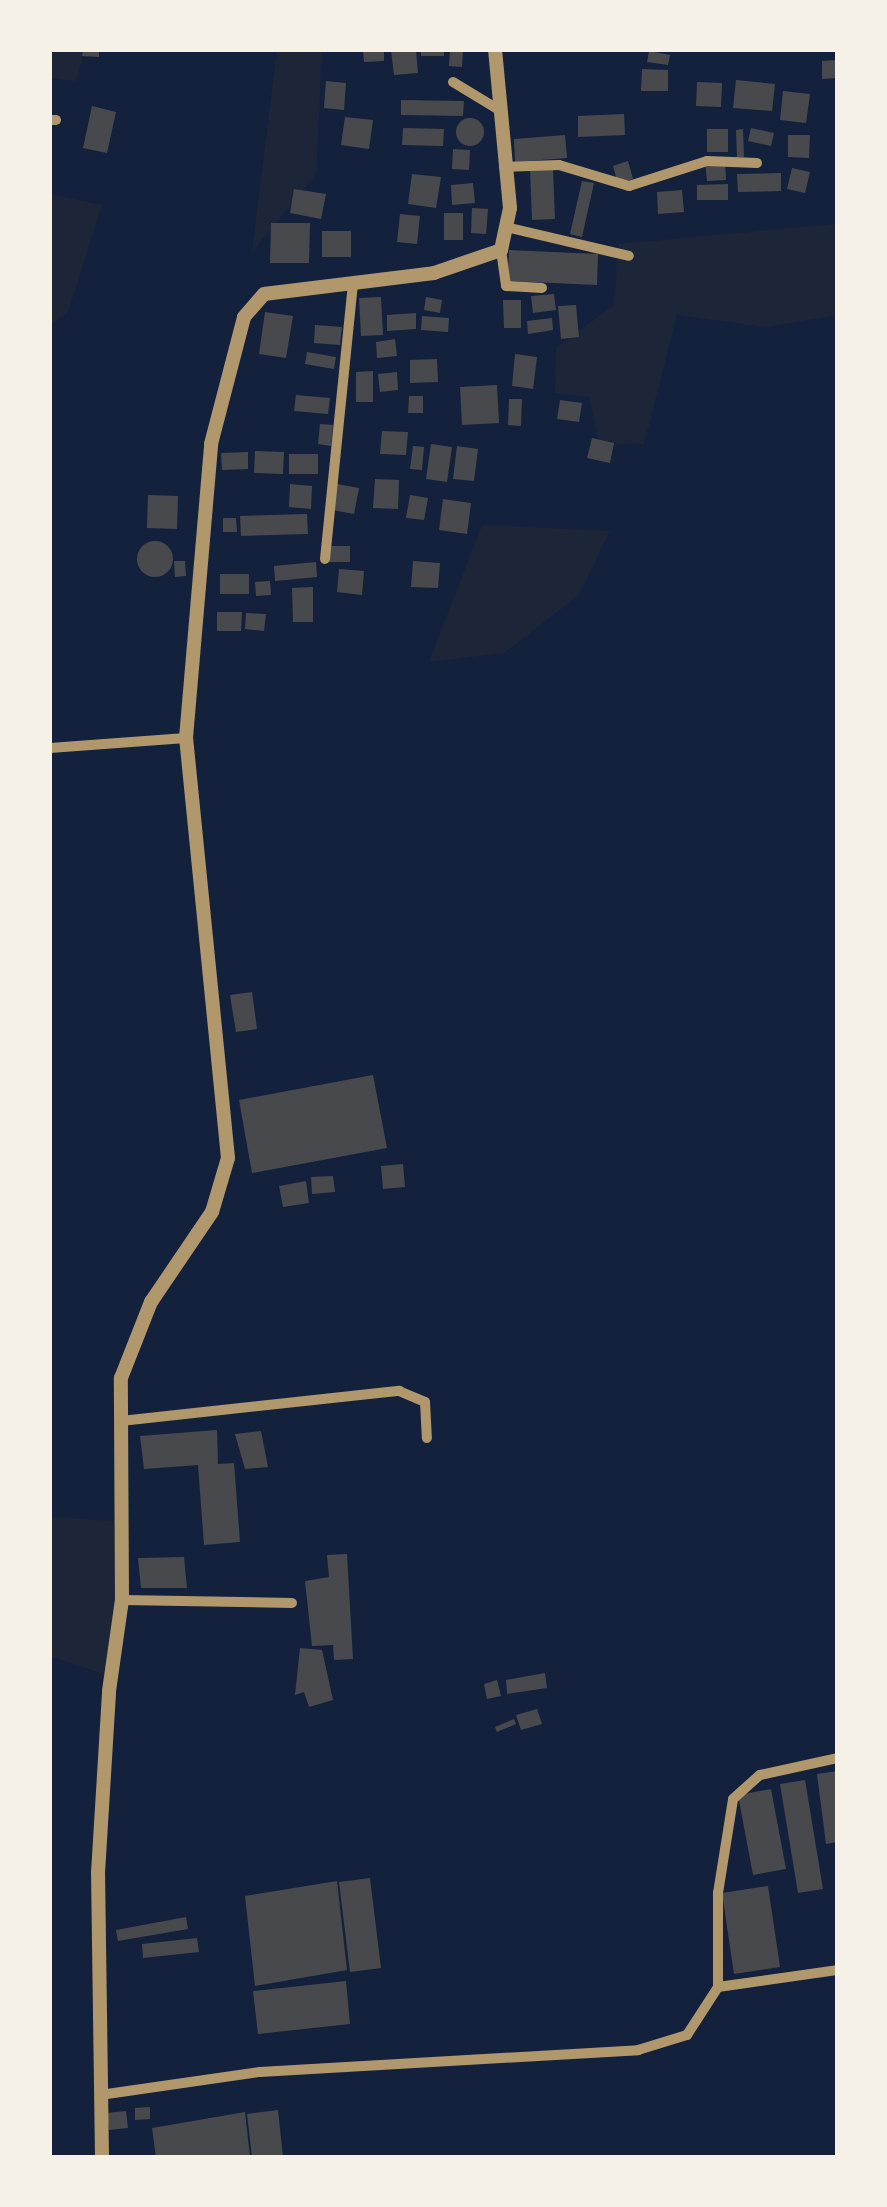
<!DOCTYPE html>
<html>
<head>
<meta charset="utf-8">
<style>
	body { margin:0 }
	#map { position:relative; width:887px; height:2207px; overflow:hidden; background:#14213d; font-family:Inter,sans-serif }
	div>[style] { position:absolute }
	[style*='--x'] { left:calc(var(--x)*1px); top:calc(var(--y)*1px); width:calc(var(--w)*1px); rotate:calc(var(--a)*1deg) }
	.green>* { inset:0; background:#1d2539 }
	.building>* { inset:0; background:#48494c }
	.round { border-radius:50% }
	.minor>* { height:10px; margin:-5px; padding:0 5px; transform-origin:5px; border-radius:5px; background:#b1986c }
	.tertiary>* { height:14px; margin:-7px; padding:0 7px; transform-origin:7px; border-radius:7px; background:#b1986c }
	span { translate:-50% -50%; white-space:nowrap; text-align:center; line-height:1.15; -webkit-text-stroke:8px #f6f1e7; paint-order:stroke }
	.frame { position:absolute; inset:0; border:52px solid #f6f1e7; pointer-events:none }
</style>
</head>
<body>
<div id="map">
	<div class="green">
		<div style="clip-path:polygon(50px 50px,85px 50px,76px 81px,50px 78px)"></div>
		<div style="clip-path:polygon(277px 50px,322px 50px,316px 174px,252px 252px)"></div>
		<div style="clip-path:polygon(50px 194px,102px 205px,68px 312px,50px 325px)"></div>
		<div style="clip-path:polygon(837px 224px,837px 315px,766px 327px,677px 315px,644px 444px,599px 443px,589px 397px,555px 393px,556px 348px,614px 305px,619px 244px)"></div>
		<div style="clip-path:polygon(482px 525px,610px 531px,579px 595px,504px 653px,429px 662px)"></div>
		<div style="clip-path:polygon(50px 1517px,113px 1521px,124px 1613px,103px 1674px,50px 1656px)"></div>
	</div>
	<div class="building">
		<div style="clip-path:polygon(83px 50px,99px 50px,99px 57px,82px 56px)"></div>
		<div style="clip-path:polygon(363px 50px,384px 50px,384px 61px,364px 62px)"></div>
		<div style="clip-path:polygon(391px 50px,416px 50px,418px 73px,394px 75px)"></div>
		<div style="clip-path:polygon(421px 50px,444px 50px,444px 56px,421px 56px)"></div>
		<div style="clip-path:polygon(450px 50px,463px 50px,462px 67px,449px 66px)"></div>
		<div style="clip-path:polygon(649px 51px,670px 55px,668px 65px,647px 62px)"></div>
		<div style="clip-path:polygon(836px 60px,837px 78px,822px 79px,822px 61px)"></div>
		<div style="clip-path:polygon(642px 69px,668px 70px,668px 91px,641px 91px)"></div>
		<div style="clip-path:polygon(736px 80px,775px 84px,772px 111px,733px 108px)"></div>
		<div style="clip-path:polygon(326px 81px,346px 83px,344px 110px,324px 108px)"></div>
		<div style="clip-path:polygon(697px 82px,722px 83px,721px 107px,696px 106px)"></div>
		<div style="clip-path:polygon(783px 91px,810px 94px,806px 123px,780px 120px)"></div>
		<div style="clip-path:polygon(401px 100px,464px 101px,463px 116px,401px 115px)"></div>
		<div style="clip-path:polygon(92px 106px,116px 112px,107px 153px,83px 148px)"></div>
		<div style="clip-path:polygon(624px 114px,625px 135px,578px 137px,578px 116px)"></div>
		<div style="clip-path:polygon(345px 117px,373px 120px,369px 149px,341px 145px)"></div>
		<div class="round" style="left:456px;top:118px;width:28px;height:28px"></div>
		<div style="clip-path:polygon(403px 128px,444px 129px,443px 146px,402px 145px)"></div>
		<div style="clip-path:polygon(751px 128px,774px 133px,771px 146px,748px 141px)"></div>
		<div style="clip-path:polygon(707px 129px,728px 129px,728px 152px,707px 152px)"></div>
		<div style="clip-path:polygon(743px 129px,744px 157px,737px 157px,736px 130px)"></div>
		<div style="clip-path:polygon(565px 135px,567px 158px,515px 162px,514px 139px)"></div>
		<div style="clip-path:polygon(788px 135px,810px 135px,809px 158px,788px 157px)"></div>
		<div style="clip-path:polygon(453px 149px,470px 150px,469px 170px,452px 169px)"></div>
		<div style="clip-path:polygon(725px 160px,726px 180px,707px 181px,705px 161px)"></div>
		<div style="clip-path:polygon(628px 161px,633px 179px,618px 184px,613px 166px)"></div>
		<div style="clip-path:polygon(553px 168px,555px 219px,532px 220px,530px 169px)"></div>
		<div style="clip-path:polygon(792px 168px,810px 172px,805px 193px,787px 189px)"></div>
		<div style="clip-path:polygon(781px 173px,781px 191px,738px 192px,737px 174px)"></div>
		<div style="clip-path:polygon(412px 174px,441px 177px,436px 208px,408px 204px)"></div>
		<div style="clip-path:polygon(582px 181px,594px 183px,582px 237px,570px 234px)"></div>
		<div style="clip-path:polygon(473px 183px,475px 203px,452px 205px,451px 185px)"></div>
		<div style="clip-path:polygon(728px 184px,728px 200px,697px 200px,697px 185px)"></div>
		<div style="clip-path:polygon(294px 189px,326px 194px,321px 219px,290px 213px)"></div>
		<div style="clip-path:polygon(682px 190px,684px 212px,658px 214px,657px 192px)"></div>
		<div style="clip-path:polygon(472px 208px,488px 209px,486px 234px,471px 233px)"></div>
		<div style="clip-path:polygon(444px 213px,463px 213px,463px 240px,444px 240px)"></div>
		<div style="clip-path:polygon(400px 214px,420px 216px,417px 244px,397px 242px)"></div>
		<div style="clip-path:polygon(271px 223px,310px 223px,309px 263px,270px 263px)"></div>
		<div style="clip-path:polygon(322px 231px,351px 231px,351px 257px,322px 257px)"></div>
		<div style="clip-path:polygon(509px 250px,598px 254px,597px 285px,508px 281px)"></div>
		<div style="clip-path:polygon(554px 294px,556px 310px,533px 313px,531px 296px)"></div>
		<div style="clip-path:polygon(381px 297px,383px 335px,361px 336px,359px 298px)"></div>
		<div style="clip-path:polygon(426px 297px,442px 300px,440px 313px,424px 310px)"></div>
		<div style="clip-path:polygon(503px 300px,521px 300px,521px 328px,504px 328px)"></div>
		<div style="clip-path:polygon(576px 305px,579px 337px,561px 339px,558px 306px)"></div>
		<div style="clip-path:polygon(265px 312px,293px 316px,286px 358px,259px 354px)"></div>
		<div style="clip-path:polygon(416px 313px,416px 329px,387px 331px,387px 315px)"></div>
		<div style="clip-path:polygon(422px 316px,449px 318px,448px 332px,421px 330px)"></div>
		<div style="clip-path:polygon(552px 318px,553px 330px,528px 334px,527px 321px)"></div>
		<div style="clip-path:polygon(315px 325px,342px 327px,340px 345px,314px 343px)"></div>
		<div style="clip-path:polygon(395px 339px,397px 356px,377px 358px,376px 342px)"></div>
		<div style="clip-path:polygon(307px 352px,336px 357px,334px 369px,305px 364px)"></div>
		<div style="clip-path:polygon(515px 354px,537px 357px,533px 389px,512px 386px)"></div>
		<div style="clip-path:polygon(437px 359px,438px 382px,410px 383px,410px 360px)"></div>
		<div style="clip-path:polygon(373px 371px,373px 402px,356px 402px,356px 372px)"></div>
		<div style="clip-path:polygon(397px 372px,398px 390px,380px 392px,378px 374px)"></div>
		<div style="clip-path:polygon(497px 385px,499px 423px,462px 425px,460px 387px)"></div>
		<div style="clip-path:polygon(296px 395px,330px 398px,328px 414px,294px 411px)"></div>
		<div style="clip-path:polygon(409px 396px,423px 396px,423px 413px,408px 413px)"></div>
		<div style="clip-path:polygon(509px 399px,522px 399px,521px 426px,508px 425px)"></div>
		<div style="clip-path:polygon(560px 400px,582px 403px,579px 422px,557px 419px)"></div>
		<div style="clip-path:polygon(320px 424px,333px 425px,331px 446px,318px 444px)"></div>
		<div style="clip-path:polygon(382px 431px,408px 432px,406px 455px,380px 454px)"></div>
		<div style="clip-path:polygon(592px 438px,614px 443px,610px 463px,587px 458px)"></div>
		<div style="clip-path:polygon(431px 444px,452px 447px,447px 482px,426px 479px)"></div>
		<div style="clip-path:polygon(413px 446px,424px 447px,422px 470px,410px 469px)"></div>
		<div style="clip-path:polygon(457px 446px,478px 449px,474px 481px,453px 479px)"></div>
		<div style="clip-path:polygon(255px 451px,284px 452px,283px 474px,254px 473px)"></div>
		<div style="clip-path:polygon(248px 452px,248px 469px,222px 470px,221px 453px)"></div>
		<div style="clip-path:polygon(289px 454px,318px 454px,318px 474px,289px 474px)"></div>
		<div style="clip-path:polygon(375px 479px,399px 480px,398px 509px,373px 508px)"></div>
		<div style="clip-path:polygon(290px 484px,312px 486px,311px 509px,289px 507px)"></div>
		<div style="clip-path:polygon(337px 484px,359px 488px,354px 514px,332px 510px)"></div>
		<div style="clip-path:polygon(148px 495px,178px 496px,177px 529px,147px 528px)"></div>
		<div style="clip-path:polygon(410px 495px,428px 498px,424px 520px,406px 518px)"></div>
		<div style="clip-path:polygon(443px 499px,471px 503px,467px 534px,439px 530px)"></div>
		<div style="clip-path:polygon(307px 514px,308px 534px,241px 536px,240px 516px)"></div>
		<div style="clip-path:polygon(223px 518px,236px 518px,237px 532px,223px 532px)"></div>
		<div class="round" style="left:137px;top:541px;width:36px;height:36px"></div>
		<div style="clip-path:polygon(327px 546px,350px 546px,350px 562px,327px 562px)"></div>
		<div style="clip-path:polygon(174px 561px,185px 561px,186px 576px,175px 577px)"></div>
		<div style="clip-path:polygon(413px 561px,440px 563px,438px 588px,411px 587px)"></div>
		<div style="clip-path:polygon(316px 562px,317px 577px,275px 581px,274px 566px)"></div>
		<div style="clip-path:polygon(339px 569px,364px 571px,362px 595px,337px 592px)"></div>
		<div style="clip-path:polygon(220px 574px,249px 574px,249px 594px,220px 594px)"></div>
		<div style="clip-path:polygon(270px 581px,271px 595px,256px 596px,255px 582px)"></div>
		<div style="clip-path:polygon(313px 587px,313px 622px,293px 622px,292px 588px)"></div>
		<div style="clip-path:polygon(217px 612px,242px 612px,241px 631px,217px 631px)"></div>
		<div style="clip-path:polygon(246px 613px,266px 614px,264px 631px,245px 629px)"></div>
		<div style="clip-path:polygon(252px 992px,257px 1029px,236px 1032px,230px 995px)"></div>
		<div style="clip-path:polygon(373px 1075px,387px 1148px,252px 1173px,239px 1100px)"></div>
		<div style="clip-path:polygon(403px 1164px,405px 1187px,383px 1189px,381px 1166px)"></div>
		<div style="clip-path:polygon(333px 1176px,335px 1192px,312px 1194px,311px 1177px)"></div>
		<div style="clip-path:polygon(306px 1181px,309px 1203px,283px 1207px,279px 1186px)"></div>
		<div style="clip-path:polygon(217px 1430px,218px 1464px,234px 1463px,240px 1542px,204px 1545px,198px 1465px,144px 1469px,140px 1436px)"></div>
		<div style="clip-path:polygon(261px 1431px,268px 1467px,245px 1469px,235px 1434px)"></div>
		<div style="clip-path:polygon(347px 1554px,353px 1659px,334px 1660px,333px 1645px,312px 1646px,305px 1581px,329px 1577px,327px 1555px)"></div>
		<div style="clip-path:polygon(184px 1557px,187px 1588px,141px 1588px,138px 1558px)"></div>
		<div style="clip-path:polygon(300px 1648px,322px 1650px,333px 1700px,309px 1707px,304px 1692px,295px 1695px)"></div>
		<div style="clip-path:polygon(545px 1673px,547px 1688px,507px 1694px,506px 1680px)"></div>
		<div style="clip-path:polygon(497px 1680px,501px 1696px,487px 1699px,484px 1684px)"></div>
		<div style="clip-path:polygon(537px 1709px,542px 1724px,521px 1730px,516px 1715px)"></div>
		<div style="clip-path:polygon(514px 1719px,516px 1724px,497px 1732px,495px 1727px)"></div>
		<div style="clip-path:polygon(837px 1771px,837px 1842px,826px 1844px,817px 1774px)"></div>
		<div style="clip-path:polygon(805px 1780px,823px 1889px,798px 1893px,780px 1784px)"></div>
		<div style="clip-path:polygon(771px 1789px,786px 1869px,753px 1875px,738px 1795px)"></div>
		<div style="clip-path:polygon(370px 1878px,381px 1968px,350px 1972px,339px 1882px)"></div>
		<div style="clip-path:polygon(337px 1881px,347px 1970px,255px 1986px,245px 1896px)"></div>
		<div style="clip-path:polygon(768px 1886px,780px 1967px,734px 1974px,722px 1893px)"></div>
		<div style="clip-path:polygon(186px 1917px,188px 1929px,118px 1941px,116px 1930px)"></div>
		<div style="clip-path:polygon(197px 1938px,199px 1952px,143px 1958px,142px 1944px)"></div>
		<div style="clip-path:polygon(346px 1981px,350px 2024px,258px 2034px,253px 1991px)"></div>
		<div style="clip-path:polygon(150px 2107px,150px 2119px,135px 2120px,135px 2108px)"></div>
		<div style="clip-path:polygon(278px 2110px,283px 2157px,252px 2157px,247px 2114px)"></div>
		<div style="clip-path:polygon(126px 2111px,128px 2128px,109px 2130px,107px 2113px)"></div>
		<div style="clip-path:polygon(245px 2112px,250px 2157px,156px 2157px,152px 2128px)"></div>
	</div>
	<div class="minor">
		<div style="--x:453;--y:82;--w:54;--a:31.3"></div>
		<div style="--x:50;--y:120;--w:6;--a:0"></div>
		<div style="--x:504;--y:167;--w:55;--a:-2.1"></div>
		<div style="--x:559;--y:165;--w:73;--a:16.7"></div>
		<div style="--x:629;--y:186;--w:82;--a:-17.8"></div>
		<div style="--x:707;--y:161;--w:50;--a:2.3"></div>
		<div style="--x:510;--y:228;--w:122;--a:13.2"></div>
		<div style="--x:501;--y:250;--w:36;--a:82"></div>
		<div style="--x:506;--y:286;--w:36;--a:3"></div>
		<div style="--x:325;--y:559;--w:278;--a:-84.2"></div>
		<div style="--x:50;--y:748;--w:136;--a:-4.2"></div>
		<div style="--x:121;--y:1421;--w:280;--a:-6.2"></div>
		<div style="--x:399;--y:1391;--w:28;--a:23"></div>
		<div style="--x:425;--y:1402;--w:36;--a:87"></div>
		<div style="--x:122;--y:1600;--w:170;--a:1"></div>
		<div style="--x:718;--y:1987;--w:120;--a:-8.1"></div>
		<div style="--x:100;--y:2095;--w:162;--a:-8.2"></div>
		<div style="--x:260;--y:2072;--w:379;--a:-3.3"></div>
		<div style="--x:638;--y:2050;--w:51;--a:-17"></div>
		<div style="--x:687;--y:2035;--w:57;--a:-57.1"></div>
		<div style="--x:718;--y:1987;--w:94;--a:-90"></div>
		<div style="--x:718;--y:1893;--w:95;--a:-80.9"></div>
		<div style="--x:733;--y:1799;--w:36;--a:-42"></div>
		<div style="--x:760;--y:1775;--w:79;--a:-12.4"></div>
	</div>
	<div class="tertiary">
		<div style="--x:102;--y:2157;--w:284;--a:-90.8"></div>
		<div style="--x:98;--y:1873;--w:182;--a:-86.5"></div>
		<div style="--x:109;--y:1691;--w:92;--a:-81.9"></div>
		<div style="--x:122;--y:1600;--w:222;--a:-90.3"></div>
		<div style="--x:121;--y:1378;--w:82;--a:-68.5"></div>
		<div style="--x:151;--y:1302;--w:109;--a:-55.9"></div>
		<div style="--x:212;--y:1212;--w:56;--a:-73.5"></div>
		<div style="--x:228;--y:1158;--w:422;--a:-95.7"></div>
		<div style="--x:186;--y:738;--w:295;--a:-85.1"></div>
		<div style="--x:211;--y:444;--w:131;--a:-75.4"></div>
		<div style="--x:244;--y:317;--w:30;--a:-49"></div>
		<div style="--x:264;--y:294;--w:171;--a:-7"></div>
		<div style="--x:434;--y:273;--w:71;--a:-18.9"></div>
		<div style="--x:501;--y:250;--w:43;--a:-77.9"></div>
		<div style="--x:510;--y:208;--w:159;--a:-95.4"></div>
	</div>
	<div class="frame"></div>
</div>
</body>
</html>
